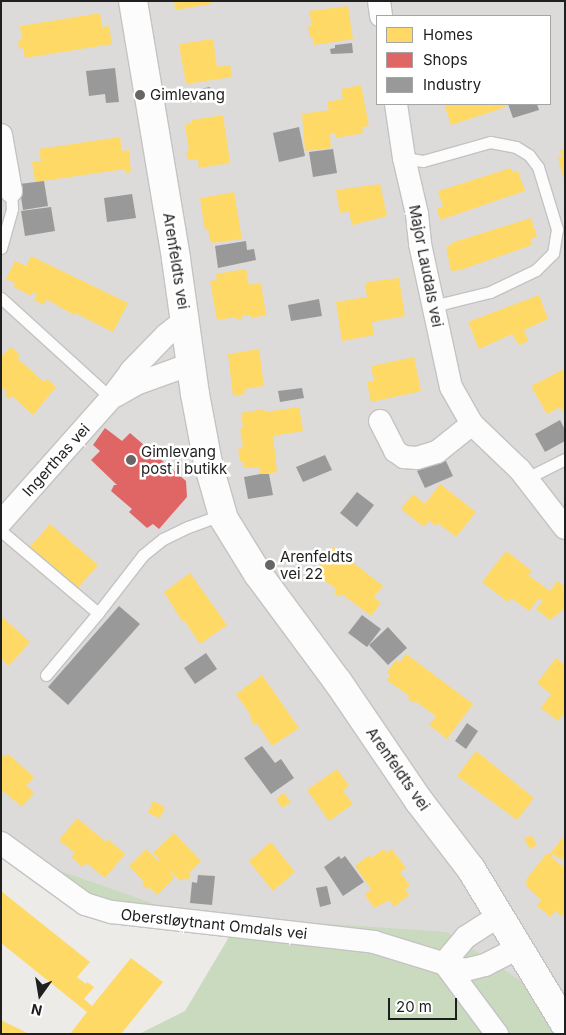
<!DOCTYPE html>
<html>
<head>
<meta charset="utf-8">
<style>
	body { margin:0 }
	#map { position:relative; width:566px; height:1035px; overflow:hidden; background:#edebe8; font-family:Inter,sans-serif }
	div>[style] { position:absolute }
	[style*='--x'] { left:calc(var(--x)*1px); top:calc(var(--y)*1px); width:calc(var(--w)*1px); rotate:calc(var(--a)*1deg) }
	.residential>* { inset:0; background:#dcdbd9 }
	.forest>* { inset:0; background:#cadabf }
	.parking>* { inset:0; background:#dddcdb }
	.homes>* { inset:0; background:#ffd966 }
	.shops>* { inset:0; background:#e06666 }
	.industry>* { inset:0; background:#999 }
	.roads { filter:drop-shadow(1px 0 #c4c3c2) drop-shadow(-1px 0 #c4c3c2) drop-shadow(0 1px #c4c3c2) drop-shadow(0 -1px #c4c3c2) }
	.service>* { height:11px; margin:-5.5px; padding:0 5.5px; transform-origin:5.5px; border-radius:5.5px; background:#fcfcfc }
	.minor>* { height:22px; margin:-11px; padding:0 11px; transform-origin:11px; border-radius:11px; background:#fcfcfc }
	.tertiary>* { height:28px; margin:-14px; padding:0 14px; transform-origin:14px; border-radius:14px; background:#fcfcfc }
	.dots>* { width:14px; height:14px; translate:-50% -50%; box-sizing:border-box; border:2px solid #fff; border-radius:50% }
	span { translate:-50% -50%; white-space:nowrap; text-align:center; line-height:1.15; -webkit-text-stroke:5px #fff; paint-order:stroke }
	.poi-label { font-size:15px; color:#1f1f1f }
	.left { translate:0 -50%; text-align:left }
	.street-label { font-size:15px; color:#1f1f1f }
	.frame { position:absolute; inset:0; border:2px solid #1f1f1f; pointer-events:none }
	.legend { position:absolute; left:376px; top:15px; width:175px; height:90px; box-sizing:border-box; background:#fff; border:1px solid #a5a5a5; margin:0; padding:6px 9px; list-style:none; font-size:15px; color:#1f1f1f }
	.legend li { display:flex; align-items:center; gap:10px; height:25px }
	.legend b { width:25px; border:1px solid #a5a5a5 }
	.north { position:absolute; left:15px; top:970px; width:50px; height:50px; -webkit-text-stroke:4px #fff; paint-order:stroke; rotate:193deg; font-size:14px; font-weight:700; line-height:20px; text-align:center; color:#1f1f1f }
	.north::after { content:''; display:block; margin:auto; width:18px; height:22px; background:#1f1f1f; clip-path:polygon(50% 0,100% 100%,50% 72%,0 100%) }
	.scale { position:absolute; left:388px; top:998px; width:69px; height:22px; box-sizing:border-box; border:2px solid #1f1f1f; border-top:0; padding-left:6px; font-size:15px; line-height:18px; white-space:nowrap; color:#1f1f1f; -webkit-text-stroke:4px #fff; paint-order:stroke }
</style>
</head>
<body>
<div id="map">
	<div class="residential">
		<div style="clip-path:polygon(evenodd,1px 1px,565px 1px,565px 1034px,311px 924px,183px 914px,94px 884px,55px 869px,1px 829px,1px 1px,377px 16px,550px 16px,550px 104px,377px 104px,377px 16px)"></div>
	</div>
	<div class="forest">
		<div style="clip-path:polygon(1px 829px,55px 869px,183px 914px,447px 932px,527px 985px,561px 1034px,139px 1034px,185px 1011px,235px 927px,112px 912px,1px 831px)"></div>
	</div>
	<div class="parking">
		<div style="clip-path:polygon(149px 385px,193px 398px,205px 499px,194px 507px,114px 433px,110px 422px)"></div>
	</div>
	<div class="homes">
		<div style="clip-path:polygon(174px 1px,211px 1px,211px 4px,175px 10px)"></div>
		<div style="clip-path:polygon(348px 6px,353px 39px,314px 45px,313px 37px,310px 38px,308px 26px,312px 26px,309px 11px)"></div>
		<div style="clip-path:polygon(100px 13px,102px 27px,109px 26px,112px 44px,25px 58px,23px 48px,19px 49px,18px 41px,22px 40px,20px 26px)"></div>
		<div style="clip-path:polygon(213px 39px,217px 67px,230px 65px,232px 77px,186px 84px,179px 44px)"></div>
		<div style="clip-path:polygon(361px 85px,369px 126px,362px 127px,363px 133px,336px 138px,335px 133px,330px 133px,331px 148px,305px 151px,302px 114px,329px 110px,327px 102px,343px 99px,341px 89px)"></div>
		<div style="clip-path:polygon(444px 104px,505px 104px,506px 107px,451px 125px)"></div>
		<div style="clip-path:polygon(223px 115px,230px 163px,199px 168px,198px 160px,188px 159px,186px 151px,189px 150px,185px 124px,192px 123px,192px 120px)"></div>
		<div style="clip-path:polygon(120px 137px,122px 151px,129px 150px,131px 172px,126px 173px,125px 169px,35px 182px,32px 162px,41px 161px,39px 149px)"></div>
		<div style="clip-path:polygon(565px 148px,565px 181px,564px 181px,558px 158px,562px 156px,560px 150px)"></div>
		<div style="clip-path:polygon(511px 168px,512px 172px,518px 171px,525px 191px,440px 220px,437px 208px,443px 207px,438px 191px)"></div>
		<div style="clip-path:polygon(380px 184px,387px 216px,352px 225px,349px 211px,340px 213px,336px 190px)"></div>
		<div style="clip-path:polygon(234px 192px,242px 239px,211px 243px,208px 230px,205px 230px,200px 198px)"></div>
		<div style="clip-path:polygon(531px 218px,537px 237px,530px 239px,532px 245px,460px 270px,451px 271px,446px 247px,452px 245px,451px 243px)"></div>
		<div style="clip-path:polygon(31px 256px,128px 303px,113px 332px,75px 313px,74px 315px,46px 299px,44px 305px,34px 300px,37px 294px,33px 292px,31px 296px,14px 287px,15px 283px,6px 279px,15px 261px,26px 266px)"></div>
		<div style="clip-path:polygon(246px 269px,249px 285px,261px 283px,266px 315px,251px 318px,251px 315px,242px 316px,242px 319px,237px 320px,236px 317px,217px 320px,210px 281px,217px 280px,216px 274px)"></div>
		<div style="clip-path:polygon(399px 278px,405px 316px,372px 322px,374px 335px,342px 341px,336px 302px,367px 297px,365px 284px,368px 282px)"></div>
		<div style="clip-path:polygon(539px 295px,548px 319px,524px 330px,528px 341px,519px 345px,512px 334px,479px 349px,468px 322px)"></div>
		<div style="clip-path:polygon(11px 347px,20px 355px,17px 358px,44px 382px,47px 379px,56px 387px,33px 415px,12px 396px,9px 399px,5px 395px,7px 392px,1px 387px,1px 356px)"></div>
		<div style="clip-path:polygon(259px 349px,264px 386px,244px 389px,245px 394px,233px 396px,228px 354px)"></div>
		<div style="clip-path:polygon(414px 357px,421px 391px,371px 402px,367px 382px,374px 381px,371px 366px)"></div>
		<div style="clip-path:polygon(564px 369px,565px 416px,560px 407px,547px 414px,531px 386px)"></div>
		<div style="clip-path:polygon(299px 407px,303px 431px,273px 436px,277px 472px,260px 475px,259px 467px,244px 468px,243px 461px,240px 462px,238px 449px,243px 448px,240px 429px,243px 428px,241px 413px,264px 409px,265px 412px)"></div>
		<div style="clip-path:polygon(440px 484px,476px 512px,456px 537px,438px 523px,436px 526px,429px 520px,424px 527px,401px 509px,413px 494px,425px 504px)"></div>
		<div style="clip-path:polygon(50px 524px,98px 565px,76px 590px,29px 548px)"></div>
		<div style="clip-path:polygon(333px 547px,383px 586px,374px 597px,381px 603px,371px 616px,342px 594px,339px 597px,334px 592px,336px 589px,313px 572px)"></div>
		<div style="clip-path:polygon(506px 551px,532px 571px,528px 575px,550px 591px,557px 581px,565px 587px,565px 608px,550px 620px,536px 609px,543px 601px,539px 598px,529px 611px,511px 598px,508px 602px,482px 582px)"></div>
		<div style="clip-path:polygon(190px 573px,227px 625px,200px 644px,184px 620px,182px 621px,164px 592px)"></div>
		<div style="clip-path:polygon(1px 616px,30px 642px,9px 666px,1px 659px)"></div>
		<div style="clip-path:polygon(406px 654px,473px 704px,447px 739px,429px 725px,436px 716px,415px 701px,414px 703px,408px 699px,409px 696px,387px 680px,390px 675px,387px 672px,396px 660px,400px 662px)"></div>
		<div style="clip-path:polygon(556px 658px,565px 665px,565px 712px,558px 721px,541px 708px,551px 694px,537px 683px)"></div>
		<div style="clip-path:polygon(262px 675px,299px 728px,272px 746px,257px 723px,254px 725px,250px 718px,252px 717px,236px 694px)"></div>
		<div style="clip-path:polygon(476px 751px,534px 798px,517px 820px,457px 776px)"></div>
		<div style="clip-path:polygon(1px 754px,5px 757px,8px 754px,34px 777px,26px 786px,34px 793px,22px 807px,3px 791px,1px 794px)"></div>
		<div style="clip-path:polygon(337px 769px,349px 786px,343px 791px,353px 804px,329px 821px,307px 790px)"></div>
		<div style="clip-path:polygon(284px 793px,291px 802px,282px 808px,276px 799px)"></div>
		<div style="clip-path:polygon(153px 801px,165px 807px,160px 818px,148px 813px)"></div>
		<div style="clip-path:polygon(77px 818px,106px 842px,108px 839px,125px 854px,105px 878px,89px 865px,86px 863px,83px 867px,71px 857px,75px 853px,59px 840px)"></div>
		<div style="clip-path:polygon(174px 833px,201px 861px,189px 873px,191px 876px,187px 880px,185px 878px,181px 881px,171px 872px,170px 873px,174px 878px,157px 895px,149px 887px,147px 889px,142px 884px,144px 882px,129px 866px,146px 849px,158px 861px,160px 860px,153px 853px)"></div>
		<div style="clip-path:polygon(531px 835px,537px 845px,530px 849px,524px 839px)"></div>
		<div style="clip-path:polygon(563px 837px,565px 856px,561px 860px,553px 854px,551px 857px,565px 868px,565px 918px,555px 911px,551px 917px,537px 906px,541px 900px,526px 886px,528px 884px,525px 881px,547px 853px,549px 855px)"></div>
		<div style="clip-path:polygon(271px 842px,295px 872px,273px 891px,249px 861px)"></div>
		<div style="clip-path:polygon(384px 849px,386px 853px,392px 849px,406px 868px,400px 872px,410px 886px,405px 889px,409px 895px,394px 907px,390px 900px,374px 908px,365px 895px,371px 889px,355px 866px,369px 855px,371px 858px)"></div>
		<div style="clip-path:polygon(1px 891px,90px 962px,77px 977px,86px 984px,87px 982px,94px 987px,84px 999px,92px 1006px,131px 958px,163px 982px,121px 1034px,70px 1034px,87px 1012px,1px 943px)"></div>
		<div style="clip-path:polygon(1px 1020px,29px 1034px,1px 1034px)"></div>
	</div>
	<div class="shops">
		<div style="clip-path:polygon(105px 428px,122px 441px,130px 433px,186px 481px,187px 497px,159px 529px,153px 524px,147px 528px,129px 512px,132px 509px,111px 491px,114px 485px,117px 485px,91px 460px,100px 451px,93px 445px)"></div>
	</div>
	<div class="industry">
		<div style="clip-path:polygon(352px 43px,353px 53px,331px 54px,330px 49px,335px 48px,335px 45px)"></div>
		<div style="clip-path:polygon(115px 68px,119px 102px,106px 103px,105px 94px,89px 96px,86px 71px)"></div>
		<div style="clip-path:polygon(210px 87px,212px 99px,191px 102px,189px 91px)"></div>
		<div style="clip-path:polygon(508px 104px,537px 104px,539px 110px,513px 118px)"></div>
		<div style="clip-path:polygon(299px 127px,305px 156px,279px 162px,273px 133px)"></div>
		<div style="clip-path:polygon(333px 149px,337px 173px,313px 177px,309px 152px)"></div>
		<div style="clip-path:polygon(44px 181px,48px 206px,23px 210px,19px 184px)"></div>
		<div style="clip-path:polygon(132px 194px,136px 218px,107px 222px,104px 198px)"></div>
		<div style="clip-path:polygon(51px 207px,55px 231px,25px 236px,21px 211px)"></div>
		<div style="clip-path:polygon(246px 241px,247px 250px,254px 249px,256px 260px,218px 268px,215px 246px)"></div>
		<div style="clip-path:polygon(319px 299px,322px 316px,291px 321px,288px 305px)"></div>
		<div style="clip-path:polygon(302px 388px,304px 398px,280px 402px,278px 391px)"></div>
		<div style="clip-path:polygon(560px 420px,565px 430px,565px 441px,545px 452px,535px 434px)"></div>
		<div style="clip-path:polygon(325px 455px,332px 470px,303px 482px,296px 467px)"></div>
		<div style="clip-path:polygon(445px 459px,453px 476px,425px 488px,417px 471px)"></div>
		<div style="clip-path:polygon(260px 474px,269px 474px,273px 495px,248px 499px,244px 477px)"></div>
		<div style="clip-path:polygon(357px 492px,374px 505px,357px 527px,340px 513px)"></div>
		<div style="clip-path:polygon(119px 606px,140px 624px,68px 705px,48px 687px)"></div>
		<div style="clip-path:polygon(362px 615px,381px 629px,367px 647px,348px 633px)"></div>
		<div style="clip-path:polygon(388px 627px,407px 648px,388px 665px,369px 645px)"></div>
		<div style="clip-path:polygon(206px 653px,217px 669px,195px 684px,184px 668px)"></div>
		<div style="clip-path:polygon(467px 723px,478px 731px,466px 749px,455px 741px)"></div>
		<div style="clip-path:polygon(262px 746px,275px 763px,281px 759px,294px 778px,271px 794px,244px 758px)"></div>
		<div style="clip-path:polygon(339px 856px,341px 859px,345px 856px,364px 882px,343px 896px,324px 867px)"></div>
		<div style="clip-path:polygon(198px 875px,215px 876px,212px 905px,190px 903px,192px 882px,197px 883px)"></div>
		<div style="clip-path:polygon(327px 886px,331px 904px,320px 907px,316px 888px)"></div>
	</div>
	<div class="roads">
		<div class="service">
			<div style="--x:404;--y:158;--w:19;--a:9"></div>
			<div style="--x:423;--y:161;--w:70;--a:-15.8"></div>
			<div style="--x:490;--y:142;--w:26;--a:11"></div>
			<div style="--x:516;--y:147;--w:15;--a:32"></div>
			<div style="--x:529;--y:155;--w:15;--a:53"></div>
			<div style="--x:538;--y:167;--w:65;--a:73"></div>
			<div style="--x:557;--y:229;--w:24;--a:99"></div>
			<div style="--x:553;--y:253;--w:24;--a:135"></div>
			<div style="--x:536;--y:270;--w:51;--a:154.4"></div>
			<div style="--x:490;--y:292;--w:59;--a:166.2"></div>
			<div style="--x:1;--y:248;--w:41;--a:-74.2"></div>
			<div style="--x:12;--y:209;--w:18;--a:-93"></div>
			<div style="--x:1;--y:298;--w:149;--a:42.3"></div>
			<div style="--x:527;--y:478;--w:42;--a:-26.6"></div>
			<div style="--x:1;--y:531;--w:127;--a:40.2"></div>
			<div style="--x:46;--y:675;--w:81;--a:-50"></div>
			<div style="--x:98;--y:613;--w:73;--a:-52.2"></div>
			<div style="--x:143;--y:555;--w:26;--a:-39"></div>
			<div style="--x:163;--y:539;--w:28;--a:-26"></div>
			<div style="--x:188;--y:527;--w:23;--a:-20"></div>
			<div style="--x:210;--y:519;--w:14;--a:0"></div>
		</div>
		<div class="minor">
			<div style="--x:379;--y:1;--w:15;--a:82"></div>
			<div style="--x:396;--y:104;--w:55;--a:81.6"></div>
			<div style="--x:404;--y:158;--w:57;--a:76.9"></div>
			<div style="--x:417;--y:214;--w:30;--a:84"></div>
			<div style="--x:420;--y:244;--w:146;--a:77.8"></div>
			<div style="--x:451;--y:387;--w:43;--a:60.4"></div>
			<div style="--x:472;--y:424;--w:66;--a:43.8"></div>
			<div style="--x:520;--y:470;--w:73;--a:52.2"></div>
			<div style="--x:1;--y:135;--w:57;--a:79.9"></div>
			<div style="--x:117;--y:395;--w:22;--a:-30"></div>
			<div style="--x:136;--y:384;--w:59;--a:-20"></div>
			<div style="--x:380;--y:421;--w:34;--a:63"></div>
			<div style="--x:395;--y:451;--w:11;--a:34"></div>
			<div style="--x:404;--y:457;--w:13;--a:4"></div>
			<div style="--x:417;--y:458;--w:21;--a:-17"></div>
			<div style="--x:437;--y:452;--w:45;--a:-38.7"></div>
			<div style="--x:1;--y:522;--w:166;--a:-48.4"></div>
			<div style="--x:111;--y:398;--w:34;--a:-53"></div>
			<div style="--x:131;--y:371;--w:50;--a:-45.8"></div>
			<div style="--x:166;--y:335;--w:24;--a:-38"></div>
			<div style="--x:1;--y:843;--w:104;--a:36"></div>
			<div style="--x:85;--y:904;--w:28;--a:17"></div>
			<div style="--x:112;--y:912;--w:264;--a:6.5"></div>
			<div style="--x:374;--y:942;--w:95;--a:17.1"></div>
			<div style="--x:465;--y:970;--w:21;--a:-14"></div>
			<div style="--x:485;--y:965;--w:39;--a:-27"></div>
			<div style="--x:444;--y:963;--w:89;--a:53.3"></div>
			<div style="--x:444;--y:963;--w:34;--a:-50"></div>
			<div style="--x:466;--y:937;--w:40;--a:-32.9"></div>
		</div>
		<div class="tertiary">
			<div style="--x:133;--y:1;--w:262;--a:80.5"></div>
			<div style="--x:176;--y:259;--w:136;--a:82"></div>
			<div style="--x:195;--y:394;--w:70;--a:79.3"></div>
			<div style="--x:208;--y:463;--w:58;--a:74.1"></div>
			<div style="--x:224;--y:519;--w:65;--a:58.3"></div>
			<div style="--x:258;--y:574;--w:134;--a:53.5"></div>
			<div style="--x:338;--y:682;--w:144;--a:55.8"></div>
			<div style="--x:419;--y:801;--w:86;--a:52.6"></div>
			<div style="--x:471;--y:869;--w:181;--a:58.8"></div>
		</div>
	</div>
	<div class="dots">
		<div style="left:140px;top:95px;background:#676665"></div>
		<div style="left:131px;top:460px;background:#676665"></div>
		<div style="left:270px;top:565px;background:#676665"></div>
	</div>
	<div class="poi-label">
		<span class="left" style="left:150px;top:95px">Gimlevang</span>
		<span class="left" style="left:141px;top:460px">Gimlevang<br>post i butikk</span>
		<span class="left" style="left:280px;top:565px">Arenfeldts<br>vei 22</span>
	</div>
	<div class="street-label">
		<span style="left:176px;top:261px;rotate:81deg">Arenfeldts vei</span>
		<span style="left:426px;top:266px;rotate:79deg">Major Laudals vei</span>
		<span style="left:56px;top:460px;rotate:-48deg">Ingerthas vei</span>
		<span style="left:398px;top:769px;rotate:55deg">Arenfeldts vei</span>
		<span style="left:214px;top:924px;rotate:6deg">Oberstløytnant Omdals vei</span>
	</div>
	<div class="frame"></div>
	<ul class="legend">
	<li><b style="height:14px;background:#ffd966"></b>Homes</li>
	<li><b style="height:14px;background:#e06666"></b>Shops</li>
	<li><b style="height:14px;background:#999"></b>Industry</li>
	</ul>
	<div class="north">N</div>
	<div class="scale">20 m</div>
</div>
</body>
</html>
